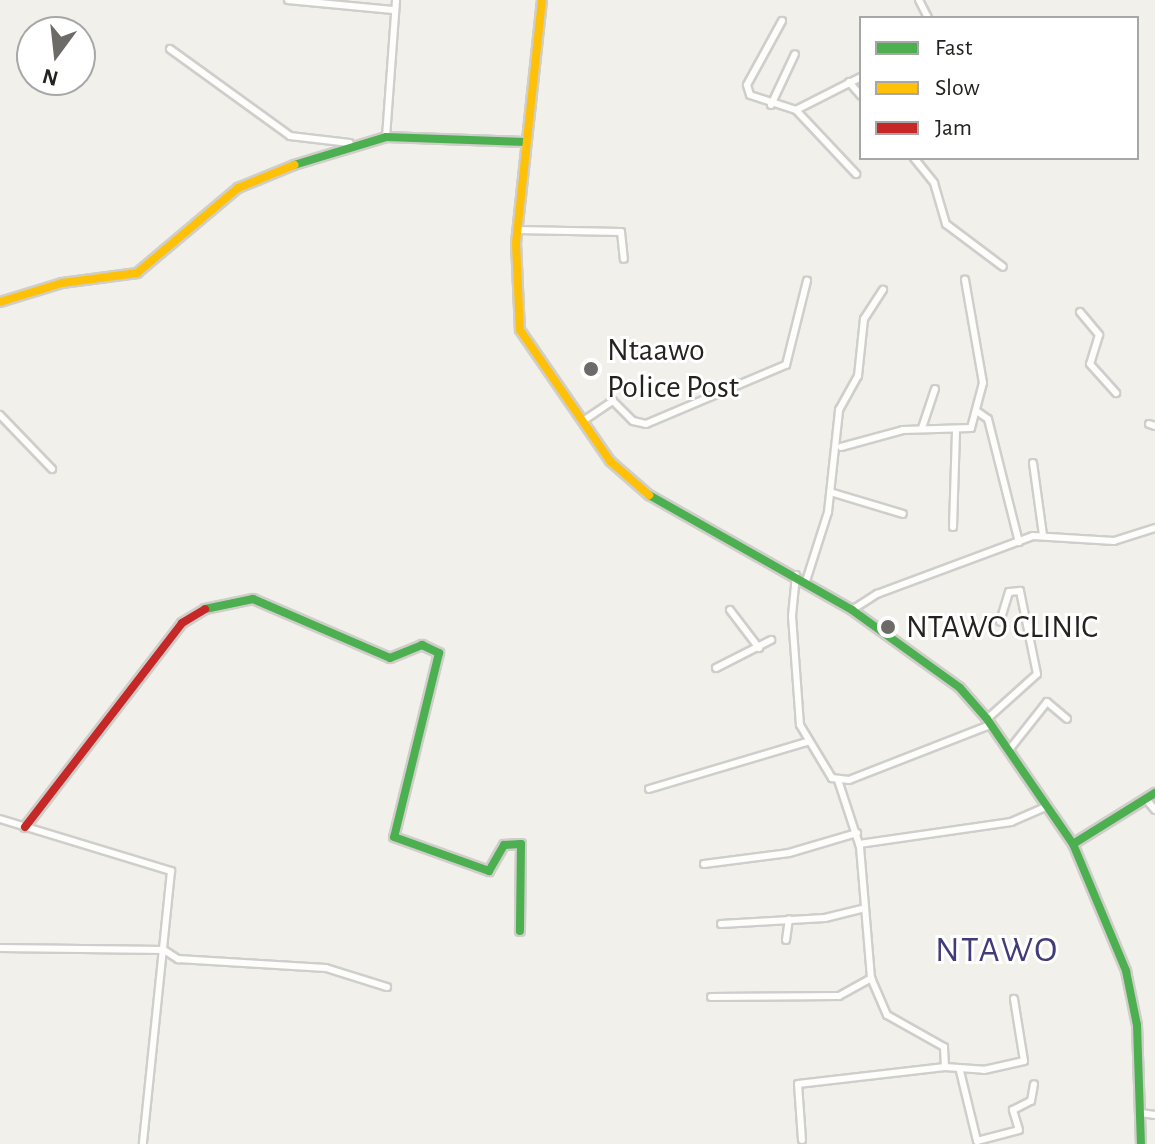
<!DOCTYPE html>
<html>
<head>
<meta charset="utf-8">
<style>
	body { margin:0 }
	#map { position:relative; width:1155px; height:1144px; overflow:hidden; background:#f2f0eb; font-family:"Alegreya Sans",sans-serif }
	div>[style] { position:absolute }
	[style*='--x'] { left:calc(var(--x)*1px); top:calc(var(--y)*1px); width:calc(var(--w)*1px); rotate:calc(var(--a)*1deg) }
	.roads { filter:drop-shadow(2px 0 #cfceca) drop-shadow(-2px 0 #cfceca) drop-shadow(0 2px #cfceca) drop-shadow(0 -2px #cfceca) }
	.street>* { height:6px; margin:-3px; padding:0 3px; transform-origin:3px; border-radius:3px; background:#fdfdfc }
	.fast>* { height:8px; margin:-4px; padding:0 4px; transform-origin:4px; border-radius:4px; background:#4caf50 }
	.slow>* { height:8px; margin:-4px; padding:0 4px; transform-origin:4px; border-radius:4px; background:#ffc107 }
	.jam>* { height:8px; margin:-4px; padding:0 4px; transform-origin:4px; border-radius:4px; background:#c62828 }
	.dots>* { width:22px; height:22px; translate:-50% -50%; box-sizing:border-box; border:4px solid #fff; border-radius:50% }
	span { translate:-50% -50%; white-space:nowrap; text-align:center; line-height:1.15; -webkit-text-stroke:6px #fff; paint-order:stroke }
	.poi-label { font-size:32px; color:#242320 }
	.left { translate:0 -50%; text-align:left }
	.quarter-label { font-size:36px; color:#413c79; letter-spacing:2px }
	.legend { position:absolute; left:859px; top:16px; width:280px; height:144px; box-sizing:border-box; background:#fff; border:2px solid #a7a7a6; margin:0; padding:10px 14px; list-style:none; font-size:24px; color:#242320 }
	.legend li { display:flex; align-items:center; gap:16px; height:40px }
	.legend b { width:40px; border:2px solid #a7a7a6 }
	.north { position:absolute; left:16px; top:16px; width:80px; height:80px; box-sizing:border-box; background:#fff; border:2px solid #a7a7a6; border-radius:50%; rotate:195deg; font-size:22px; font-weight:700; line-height:32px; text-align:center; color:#242320 }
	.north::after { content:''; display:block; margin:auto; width:28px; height:36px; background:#6c6b67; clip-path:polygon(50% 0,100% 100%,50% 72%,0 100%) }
</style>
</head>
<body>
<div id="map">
	<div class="roads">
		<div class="street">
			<div style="--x:288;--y:0;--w:105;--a:5.4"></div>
			<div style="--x:919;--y:0;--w:20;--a:63"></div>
			<div style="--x:782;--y:21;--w:73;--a:118.7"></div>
			<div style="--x:747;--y:85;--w:10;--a:73"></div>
			<div style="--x:750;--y:95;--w:48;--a:18.1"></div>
			<div style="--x:796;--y:110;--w:73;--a:-26.9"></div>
			<div style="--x:170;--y:49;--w:148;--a:35.9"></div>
			<div style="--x:290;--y:136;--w:60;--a:6.7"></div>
			<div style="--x:849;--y:82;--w:18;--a:49"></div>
			<div style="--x:771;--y:105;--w:56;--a:-64.8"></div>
			<div style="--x:796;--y:110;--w:88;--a:46.8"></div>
			<div style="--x:386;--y:137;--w:137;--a:-85.8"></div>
			<div style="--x:914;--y:158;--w:32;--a:51"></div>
			<div style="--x:934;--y:183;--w:43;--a:73.7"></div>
			<div style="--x:946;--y:224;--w:71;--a:37"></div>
			<div style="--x:517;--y:230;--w:104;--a:1.1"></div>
			<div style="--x:621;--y:232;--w:27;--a:84"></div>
			<div style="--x:1080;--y:312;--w:30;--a:50"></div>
			<div style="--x:1099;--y:335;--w:30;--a:107"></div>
			<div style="--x:1090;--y:364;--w:39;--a:48"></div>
			<div style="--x:978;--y:412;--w:12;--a:35"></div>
			<div style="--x:988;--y:419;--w:127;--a:75.9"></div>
			<div style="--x:0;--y:415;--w:75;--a:46.1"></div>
			<div style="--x:583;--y:421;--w:36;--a:-34"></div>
			<div style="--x:613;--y:401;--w:28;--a:45"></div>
			<div style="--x:633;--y:421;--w:13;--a:13"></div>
			<div style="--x:646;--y:424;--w:152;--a:-22.9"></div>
			<div style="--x:786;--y:365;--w:87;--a:-76"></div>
			<div style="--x:1149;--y:424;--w:6;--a:18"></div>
			<div style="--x:922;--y:428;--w:41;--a:-71.6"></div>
			<div style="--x:841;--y:447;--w:64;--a:-15.3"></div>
			<div style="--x:903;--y:430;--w:68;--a:-1.7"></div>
			<div style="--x:971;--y:428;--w:47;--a:-75.1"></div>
			<div style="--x:983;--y:383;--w:105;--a:-99.9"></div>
			<div style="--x:1033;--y:463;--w:73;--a:82.1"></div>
			<div style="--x:830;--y:492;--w:76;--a:16.8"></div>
			<div style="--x:953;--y:527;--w:95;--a:-88.2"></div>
			<div style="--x:796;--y:575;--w:41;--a:95.6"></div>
			<div style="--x:792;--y:616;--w:109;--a:85.8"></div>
			<div style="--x:800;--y:725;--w:62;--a:58.9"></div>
			<div style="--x:832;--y:778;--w:17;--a:7"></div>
			<div style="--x:849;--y:780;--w:151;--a:-21.3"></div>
			<div style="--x:806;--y:581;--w:72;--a:-72.3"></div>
			<div style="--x:828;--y:512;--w:103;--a:-83.8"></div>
			<div style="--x:839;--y:410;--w:39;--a:-61"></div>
			<div style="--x:858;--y:376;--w:57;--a:-84"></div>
			<div style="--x:864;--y:319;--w:35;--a:-57"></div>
			<div style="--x:730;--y:610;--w:48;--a:52.7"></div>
			<div style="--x:852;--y:610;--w:30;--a:-33"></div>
			<div style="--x:877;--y:594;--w:166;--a:-20.4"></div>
			<div style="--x:1033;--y:536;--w:81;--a:3.5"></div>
			<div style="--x:1114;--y:541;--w:43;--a:-17.6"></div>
			<div style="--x:716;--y:668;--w:62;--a:-27"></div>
			<div style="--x:987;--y:719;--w:67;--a:-42"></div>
			<div style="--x:1037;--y:674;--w:85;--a:-101.6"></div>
			<div style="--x:1020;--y:591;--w:11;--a:175"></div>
			<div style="--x:1009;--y:592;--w:31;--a:107"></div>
			<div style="--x:1009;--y:750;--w:61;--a:-51.6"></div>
			<div style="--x:1047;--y:702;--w:26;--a:40"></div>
			<div style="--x:649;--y:789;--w:165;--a:-16.6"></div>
			<div style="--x:1146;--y:799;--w:14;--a:51"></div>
			<div style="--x:0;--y:819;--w:179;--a:16.9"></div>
			<div style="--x:171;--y:871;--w:274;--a:95.9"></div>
			<div style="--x:859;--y:844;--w:154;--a:-8.2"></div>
			<div style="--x:1011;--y:822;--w:40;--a:-23.4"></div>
			<div style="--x:704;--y:864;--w:86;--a:-7.4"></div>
			<div style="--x:789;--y:853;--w:71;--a:-16.4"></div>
			<div style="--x:721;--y:924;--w:104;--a:-3.3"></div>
			<div style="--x:825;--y:918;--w:37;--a:-14"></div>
			<div style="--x:786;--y:940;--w:21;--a:-82"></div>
			<div style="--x:0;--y:948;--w:164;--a:0.7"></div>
			<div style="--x:164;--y:950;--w:17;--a:33"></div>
			<div style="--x:178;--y:959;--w:148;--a:3.5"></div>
			<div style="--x:326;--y:968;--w:64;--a:17.3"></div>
			<div style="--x:711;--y:997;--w:128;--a:-0.4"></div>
			<div style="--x:839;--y:996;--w:37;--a:-29"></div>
			<div style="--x:871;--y:978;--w:131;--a:-94.8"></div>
			<div style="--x:860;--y:847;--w:71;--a:-108.2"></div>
			<div style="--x:945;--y:1067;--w:39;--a:4"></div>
			<div style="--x:984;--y:1070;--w:41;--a:-12.7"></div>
			<div style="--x:1024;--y:1061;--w:63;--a:-99.2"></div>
			<div style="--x:960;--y:1071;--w:72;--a:76.3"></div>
			<div style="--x:977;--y:1141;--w:43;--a:-14.7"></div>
			<div style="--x:1019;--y:1130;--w:21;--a:-107"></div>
			<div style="--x:1013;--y:1110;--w:20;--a:-27"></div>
			<div style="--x:1031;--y:1101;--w:17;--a:-80"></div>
			<div style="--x:1141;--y:1113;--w:14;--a:8"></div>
			<div style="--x:802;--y:1140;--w:56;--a:-94.1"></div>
			<div style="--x:798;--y:1084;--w:148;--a:-6.6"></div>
			<div style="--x:945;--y:1067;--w:20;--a:-93"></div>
			<div style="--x:944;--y:1047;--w:65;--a:-150.7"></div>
			<div style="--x:887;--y:1015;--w:40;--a:-113.4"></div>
		</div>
		<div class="fast">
			<div style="--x:294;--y:165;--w:96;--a:-16.9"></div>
			<div style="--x:386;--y:137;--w:139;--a:2.1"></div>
			<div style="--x:649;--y:495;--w:233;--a:29.5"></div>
			<div style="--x:852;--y:610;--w:133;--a:35.8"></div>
			<div style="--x:960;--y:688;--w:41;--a:48.9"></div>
			<div style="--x:987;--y:719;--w:152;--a:55.5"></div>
			<div style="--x:1073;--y:844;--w:138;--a:67.3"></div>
			<div style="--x:1126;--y:971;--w:55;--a:78.5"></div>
			<div style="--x:1137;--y:1025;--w:119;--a:88.1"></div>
			<div style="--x:205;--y:609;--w:49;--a:-11.8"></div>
			<div style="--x:253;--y:599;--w:149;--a:23.3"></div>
			<div style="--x:390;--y:658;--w:35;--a:-22"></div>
			<div style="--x:422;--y:645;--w:19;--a:25"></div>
			<div style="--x:439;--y:653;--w:189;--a:103.7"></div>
			<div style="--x:394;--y:837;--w:101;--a:19.7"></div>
			<div style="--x:489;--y:871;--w:30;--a:-60"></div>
			<div style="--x:504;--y:845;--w:17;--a:-3"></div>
			<div style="--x:521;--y:844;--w:87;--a:90.7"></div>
			<div style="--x:1073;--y:844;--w:97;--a:-31.9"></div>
		</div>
		<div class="slow">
			<div style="--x:542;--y:0;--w:244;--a:96.1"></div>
			<div style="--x:516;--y:243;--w:87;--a:87.4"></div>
			<div style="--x:520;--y:330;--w:159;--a:55.5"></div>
			<div style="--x:610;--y:461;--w:52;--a:41.1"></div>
			<div style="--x:0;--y:302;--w:65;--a:-17"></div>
			<div style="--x:62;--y:283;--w:76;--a:-7.6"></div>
			<div style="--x:137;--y:273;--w:132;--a:-40.1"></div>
			<div style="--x:238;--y:188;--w:61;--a:-22.3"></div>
		</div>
		<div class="jam">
			<div style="--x:25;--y:827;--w:257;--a:-52.4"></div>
			<div style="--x:182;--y:623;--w:27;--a:-31"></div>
		</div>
	</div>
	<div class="dots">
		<div style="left:591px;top:369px;background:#6c6b67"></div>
		<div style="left:888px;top:627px;background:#6c6b67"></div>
	</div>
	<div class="poi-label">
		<span class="left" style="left:607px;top:369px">Ntaawo<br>Police Post</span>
		<span class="left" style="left:906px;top:627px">NTAWO CLINIC</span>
	</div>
	<div class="quarter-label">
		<span style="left:997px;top:951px">NTAWO</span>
	</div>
	<ul class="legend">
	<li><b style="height:10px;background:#4caf50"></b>Fast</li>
	<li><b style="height:10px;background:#ffc107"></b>Slow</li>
	<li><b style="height:10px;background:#c62828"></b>Jam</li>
	</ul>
	<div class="north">N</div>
</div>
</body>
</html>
